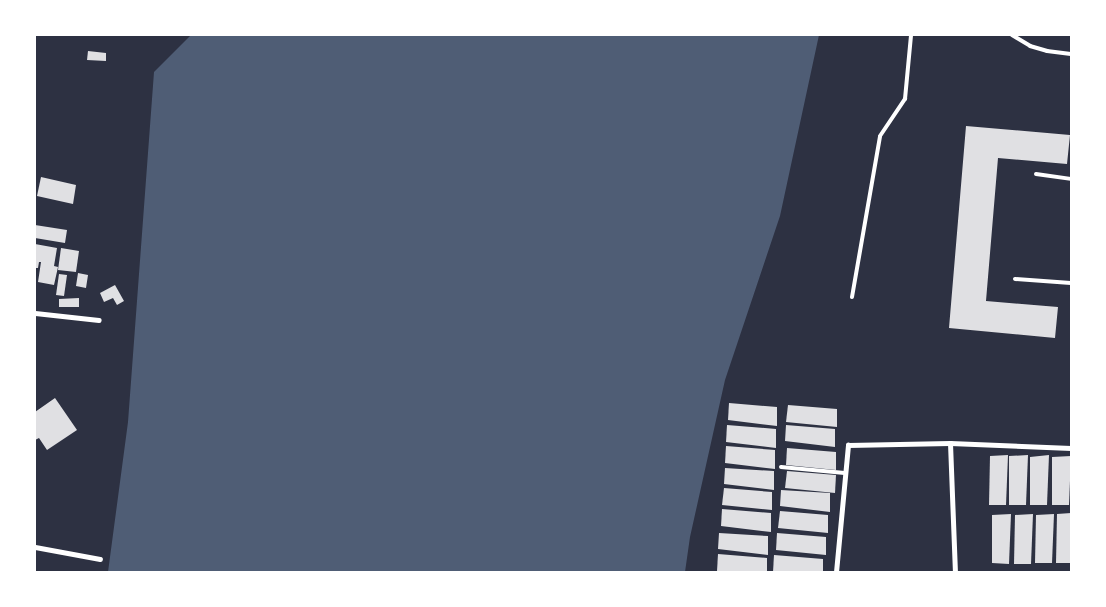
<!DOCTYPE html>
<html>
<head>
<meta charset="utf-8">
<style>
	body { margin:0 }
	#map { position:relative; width:1106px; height:607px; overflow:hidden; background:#2d3142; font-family:Manrope,sans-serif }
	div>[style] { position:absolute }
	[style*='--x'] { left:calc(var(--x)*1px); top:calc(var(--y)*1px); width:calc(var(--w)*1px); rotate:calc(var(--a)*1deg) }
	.water>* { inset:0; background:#4f5d75 }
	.building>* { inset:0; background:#e0e0e3 }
	.service>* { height:4px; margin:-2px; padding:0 2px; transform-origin:2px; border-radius:2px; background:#fff }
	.minor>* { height:5px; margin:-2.5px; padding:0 2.5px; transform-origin:2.5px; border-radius:2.5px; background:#fff }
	span { translate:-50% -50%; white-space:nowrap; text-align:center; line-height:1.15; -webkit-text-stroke:5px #fff; paint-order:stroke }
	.frame { position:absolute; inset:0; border:36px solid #fff; pointer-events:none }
</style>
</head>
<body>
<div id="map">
	<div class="water">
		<div style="clip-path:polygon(191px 35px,819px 35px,780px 216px,725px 380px,690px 537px,685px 572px,108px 572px,128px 422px,154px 72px)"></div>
	</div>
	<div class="building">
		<div style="clip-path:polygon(88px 51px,106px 53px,106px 61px,87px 60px)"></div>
		<div style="clip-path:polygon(966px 126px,1070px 135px,1067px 164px,998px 158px,986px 301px,1058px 307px,1055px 338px,949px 328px)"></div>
		<div style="clip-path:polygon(41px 177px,76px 185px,73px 204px,37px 196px)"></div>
		<div style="clip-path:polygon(35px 225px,67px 230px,65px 243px,35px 238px)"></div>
		<div style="clip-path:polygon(35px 244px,57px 248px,54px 266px,58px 267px,54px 285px,38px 282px,41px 262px,39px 262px,38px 268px,35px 268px)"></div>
		<div style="clip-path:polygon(61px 248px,79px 251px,76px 272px,58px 270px)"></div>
		<div style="clip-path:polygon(78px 273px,88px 275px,86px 288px,76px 286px)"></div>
		<div style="clip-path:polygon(59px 274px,67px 275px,64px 296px,56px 295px)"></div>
		<div style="clip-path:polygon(115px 285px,124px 301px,117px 305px,113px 298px,104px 302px,100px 293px)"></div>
		<div style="clip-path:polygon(79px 298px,79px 307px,59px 307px,59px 299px)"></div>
		<div style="clip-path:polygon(55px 398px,77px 430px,47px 450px,39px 438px,35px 440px,35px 412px)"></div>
		<div style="clip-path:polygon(729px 403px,777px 407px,777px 426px,728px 420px)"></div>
		<div style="clip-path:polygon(788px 405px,837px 409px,837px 427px,786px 422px)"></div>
		<div style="clip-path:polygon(727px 425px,776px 429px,776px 448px,726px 442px)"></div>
		<div style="clip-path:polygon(786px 425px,835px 429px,835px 447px,785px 441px)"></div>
		<div style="clip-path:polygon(726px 446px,775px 450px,775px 469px,725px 463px)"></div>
		<div style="clip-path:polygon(787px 448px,836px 452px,836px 470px,786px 465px)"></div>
		<div style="clip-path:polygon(1008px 455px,1006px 505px,989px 505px,990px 456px)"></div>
		<div style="clip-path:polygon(1028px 455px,1026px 505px,1009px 505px,1009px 456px)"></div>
		<div style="clip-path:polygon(1049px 455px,1047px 505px,1030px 505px,1030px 457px)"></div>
		<div style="clip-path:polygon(1071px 456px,1069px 505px,1052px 505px,1052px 457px)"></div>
		<div style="clip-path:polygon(725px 468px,774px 471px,774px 490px,724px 484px)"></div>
		<div style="clip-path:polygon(787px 471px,836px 475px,835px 493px,785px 488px)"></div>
		<div style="clip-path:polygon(724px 488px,772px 492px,772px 510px,722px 505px)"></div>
		<div style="clip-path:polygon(781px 490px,830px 493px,830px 512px,780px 506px)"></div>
		<div style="clip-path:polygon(722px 509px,771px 513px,771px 532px,721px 526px)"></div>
		<div style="clip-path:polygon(780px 511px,828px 515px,828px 533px,778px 528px)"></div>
		<div style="clip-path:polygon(1071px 513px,1071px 563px,1056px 563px,1057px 514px)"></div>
		<div style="clip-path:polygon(1011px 514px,1009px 564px,992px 563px,992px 515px)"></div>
		<div style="clip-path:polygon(1033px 514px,1031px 564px,1014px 564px,1015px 515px)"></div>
		<div style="clip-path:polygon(1054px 514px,1052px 563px,1035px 563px,1036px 515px)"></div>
		<div style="clip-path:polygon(719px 533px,768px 536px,768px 555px,718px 549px)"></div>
		<div style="clip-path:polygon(777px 533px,826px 537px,826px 555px,776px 550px)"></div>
		<div style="clip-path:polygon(718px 554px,767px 558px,767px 572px,717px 571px)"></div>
		<div style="clip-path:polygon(774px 555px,823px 559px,823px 572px,773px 572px)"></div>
	</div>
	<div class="service">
		<div style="--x:1012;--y:35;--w:21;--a:31"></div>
		<div style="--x:1030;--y:46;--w:18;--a:16"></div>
		<div style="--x:1047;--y:51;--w:24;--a:7"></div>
		<div style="--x:1036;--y:174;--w:35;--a:8"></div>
		<div style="--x:1015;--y:279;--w:56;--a:4.1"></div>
		<div style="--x:852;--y:297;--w:163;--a:-80.1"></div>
		<div style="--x:880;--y:136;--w:45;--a:-56"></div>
		<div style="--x:905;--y:99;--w:64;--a:-84.6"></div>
		<div style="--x:781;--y:467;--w:64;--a:5.4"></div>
	</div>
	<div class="minor">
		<div style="--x:35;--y:313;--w:64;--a:6.2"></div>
		<div style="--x:950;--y:443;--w:129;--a:87.8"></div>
		<div style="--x:35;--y:547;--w:66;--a:10.5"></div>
		<div style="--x:836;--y:572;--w:128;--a:-84.6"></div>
		<div style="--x:848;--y:445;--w:102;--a:-1.1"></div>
		<div style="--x:950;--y:443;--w:121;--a:2.4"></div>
	</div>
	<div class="frame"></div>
</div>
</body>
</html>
